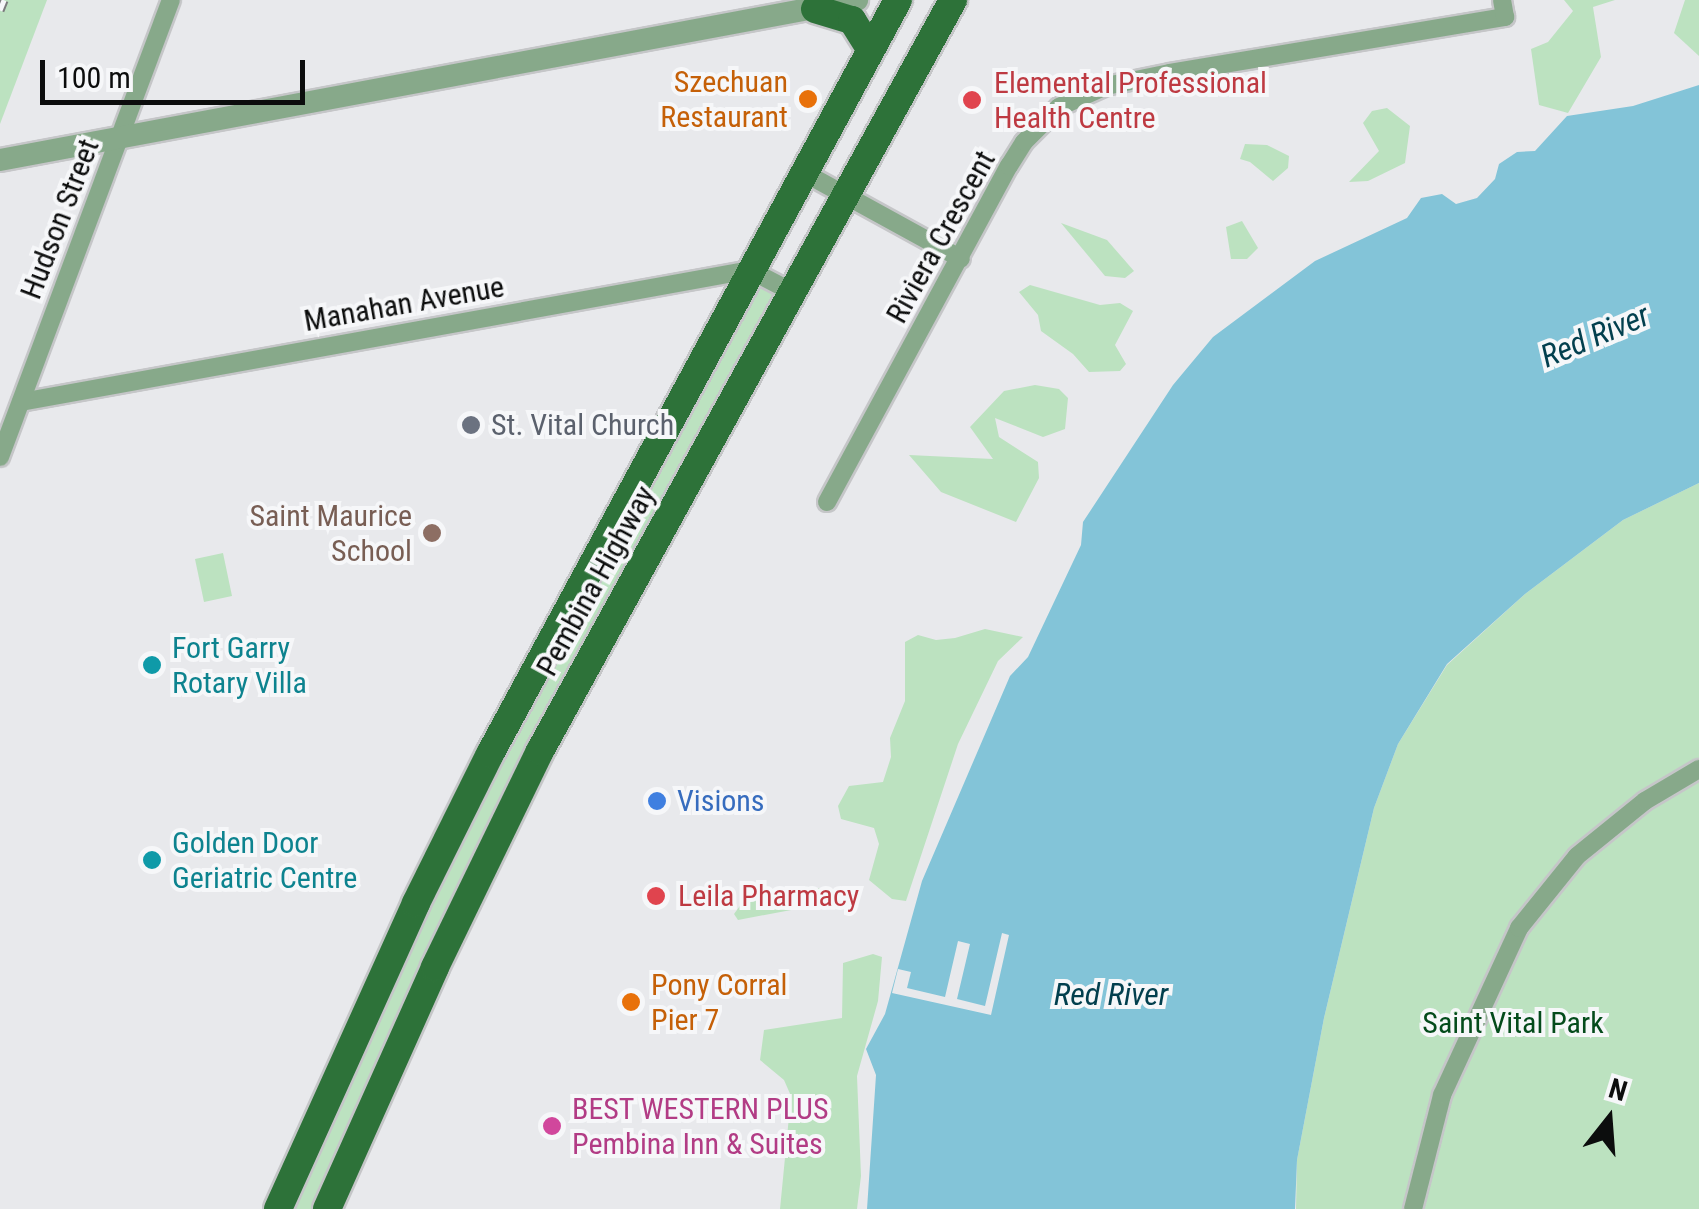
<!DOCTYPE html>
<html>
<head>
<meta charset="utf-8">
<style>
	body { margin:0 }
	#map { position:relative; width:1699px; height:1209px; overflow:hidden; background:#e8e9ec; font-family:"Roboto Condensed",sans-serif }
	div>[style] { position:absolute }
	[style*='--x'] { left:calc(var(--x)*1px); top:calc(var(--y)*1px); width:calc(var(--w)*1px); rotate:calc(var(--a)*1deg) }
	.green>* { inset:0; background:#bce2c0 }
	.water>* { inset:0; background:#83c4d8 }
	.pier>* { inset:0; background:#e8e9ec }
	.roads { filter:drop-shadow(2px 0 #c5c6c8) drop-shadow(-2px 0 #c5c6c8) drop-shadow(0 2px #c5c6c8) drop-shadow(0 -2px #c5c6c8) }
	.minor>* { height:18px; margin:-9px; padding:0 9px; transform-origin:9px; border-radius:9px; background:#87a98a }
	.tertiary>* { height:22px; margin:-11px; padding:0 11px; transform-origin:11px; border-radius:11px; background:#87a98a }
	.primary>* { height:28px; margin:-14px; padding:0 14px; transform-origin:14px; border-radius:14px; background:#2d7239 }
	.rail>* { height:9px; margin-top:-4.5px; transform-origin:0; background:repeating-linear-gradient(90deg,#f6f7f9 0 15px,#7b7c7d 0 30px); box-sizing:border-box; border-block:2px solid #7b7c7d }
	.dots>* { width:28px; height:28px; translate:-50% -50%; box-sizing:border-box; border:5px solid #f6f7f9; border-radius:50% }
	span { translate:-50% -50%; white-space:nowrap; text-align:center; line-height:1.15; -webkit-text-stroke:8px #f6f7f9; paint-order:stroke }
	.food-label { font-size:30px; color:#c56008 }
	.right { translate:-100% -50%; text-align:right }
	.left { translate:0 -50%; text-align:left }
	.health-label { font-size:30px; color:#be3a42 }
	.street-label { font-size:30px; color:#0c0d0d }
	.worship-label { font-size:30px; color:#5b616d }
	.education-label { font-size:30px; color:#785e54 }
	.culture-label { font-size:30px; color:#0d838f }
	.shop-label { font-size:30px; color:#366cbe }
	.park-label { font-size:30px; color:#044b1b }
	.hotel-label { font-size:30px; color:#b23c85 }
	.water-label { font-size:32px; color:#023f4e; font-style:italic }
	.north { position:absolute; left:1559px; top:1069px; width:100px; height:100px; -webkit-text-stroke:8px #f6f7f9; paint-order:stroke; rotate:17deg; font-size:28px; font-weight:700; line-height:40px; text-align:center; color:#0c0d0d }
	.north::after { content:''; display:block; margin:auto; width:35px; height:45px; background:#0c0d0d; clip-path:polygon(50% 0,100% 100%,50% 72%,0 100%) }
	.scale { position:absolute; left:40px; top:60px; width:265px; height:45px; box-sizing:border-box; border:5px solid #0c0d0d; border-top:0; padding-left:12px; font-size:30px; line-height:35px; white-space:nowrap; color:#0c0d0d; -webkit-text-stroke:8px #f6f7f9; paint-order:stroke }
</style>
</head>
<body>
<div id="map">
	<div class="green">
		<div style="clip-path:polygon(0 0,47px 0,0 124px)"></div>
		<div style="clip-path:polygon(1564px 0,1615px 0,1593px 7px,1601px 57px,1568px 113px,1539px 105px,1531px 49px,1548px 42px,1573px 11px)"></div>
		<div style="clip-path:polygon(1685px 0,1699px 0,1699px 56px,1674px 33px)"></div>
		<div style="clip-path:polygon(1387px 108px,1410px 126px,1405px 163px,1368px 181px,1349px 182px,1379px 151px,1363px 123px,1372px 111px)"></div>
		<div style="clip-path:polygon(1245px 144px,1267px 145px,1289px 156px,1288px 168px,1273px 181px,1250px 162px,1240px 159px)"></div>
		<div style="clip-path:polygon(1242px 221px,1258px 248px,1247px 259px,1231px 259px,1226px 227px)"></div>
		<div style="clip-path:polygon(1061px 223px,1107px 240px,1134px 271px,1125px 278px,1105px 276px)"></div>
		<div style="clip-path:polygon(748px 270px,792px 292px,544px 746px,327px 1209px,278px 1209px,416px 903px)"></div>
		<div style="clip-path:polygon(1030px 285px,1100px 305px,1120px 303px,1133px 311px,1115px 345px,1126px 364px,1120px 371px,1089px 372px,1073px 354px,1041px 331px,1038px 315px,1019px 292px)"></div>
		<div style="clip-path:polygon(1035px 385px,1059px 389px,1068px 398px,1065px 429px,1043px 437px,995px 418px,999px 437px,1038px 462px,1039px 478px,1016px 522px,941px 492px,909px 455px,993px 459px,970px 427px,1004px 391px)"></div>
		<div style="clip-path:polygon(1699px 483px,1699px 1209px,1296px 1209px,1297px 1160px,1324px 1018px,1374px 808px,1398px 744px,1447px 665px,1525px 594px,1623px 520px)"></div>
		<div style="clip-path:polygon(223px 553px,232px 596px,204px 602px,195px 559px)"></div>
		<div style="clip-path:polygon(985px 629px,1023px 637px,998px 661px,958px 744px,906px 901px,892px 899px,869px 880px,879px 844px,874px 828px,841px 819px,838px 806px,849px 786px,883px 782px,891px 757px,890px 738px,905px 701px,905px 642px,918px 635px,936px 640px,955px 638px)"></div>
		<div style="clip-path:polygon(799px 886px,852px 892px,839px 901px,738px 920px,734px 914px,742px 903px)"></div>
		<div style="clip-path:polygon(873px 954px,882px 957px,878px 1001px,857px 1076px,861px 1176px,857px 1209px,780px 1209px,791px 1096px,784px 1080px,760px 1060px,764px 1030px,842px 1018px,843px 963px)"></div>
	</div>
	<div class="water">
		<div style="clip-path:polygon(1699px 85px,1699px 483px,1623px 520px,1525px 594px,1447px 664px,1398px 744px,1374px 808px,1324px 1018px,1297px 1160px,1295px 1209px,867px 1209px,876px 1075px,866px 1049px,885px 1014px,922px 881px,1010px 676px,1028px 657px,1081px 545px,1083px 522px,1173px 385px,1213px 337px,1315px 261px,1407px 218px,1421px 198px,1442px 194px,1456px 204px,1477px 198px,1495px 179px,1499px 164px,1517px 152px,1535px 151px,1567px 116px,1633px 106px)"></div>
	</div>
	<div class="pier">
		<div style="clip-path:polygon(1002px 933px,1009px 935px,991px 1015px,892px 993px,898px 969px,911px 972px,907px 988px,945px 997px,958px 941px,970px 944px,957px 999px,985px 1006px)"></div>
	</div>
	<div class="roads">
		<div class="minor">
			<div style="--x:803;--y:172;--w:180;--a:28.8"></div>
			<div style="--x:21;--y:402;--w:741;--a:-10.26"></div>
			<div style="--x:750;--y:270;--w:47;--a:27.6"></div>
			<div style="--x:0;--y:457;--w:488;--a:-69.5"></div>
			<div style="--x:827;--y:502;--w:382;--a:-61.6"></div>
			<div style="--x:1009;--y:166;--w:28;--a:-58"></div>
			<div style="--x:1024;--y:142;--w:49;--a:-45"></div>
			<div style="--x:1059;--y:107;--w:51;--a:-24.1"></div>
			<div style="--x:1106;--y:86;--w:65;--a:-11.5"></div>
			<div style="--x:1170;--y:73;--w:340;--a:-9.5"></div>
			<div style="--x:1505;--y:17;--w:17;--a:-100"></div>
			<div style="--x:1413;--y:1209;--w:118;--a:-75.7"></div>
			<div style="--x:1442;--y:1095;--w:184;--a:-65.2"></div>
			<div style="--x:1519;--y:928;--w:92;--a:-51.1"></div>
			<div style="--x:1577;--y:856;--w:87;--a:-39"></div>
			<div style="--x:1645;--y:801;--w:63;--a:-30.7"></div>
		</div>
		<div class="tertiary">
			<div style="--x:0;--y:160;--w:872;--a:-10.58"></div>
		</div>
		<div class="primary">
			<div style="--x:815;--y:9;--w:39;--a:17"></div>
			<div style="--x:852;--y:20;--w:34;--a:58"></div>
			<div style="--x:278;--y:1209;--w:336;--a:-65.7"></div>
			<div style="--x:416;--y:903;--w:166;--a:-63.6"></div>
			<div style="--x:490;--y:754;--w:857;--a:-61.58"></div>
			<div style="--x:327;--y:1209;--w:265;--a:-65.9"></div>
			<div style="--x:435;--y:967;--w:240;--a:-64.1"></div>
			<div style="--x:540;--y:751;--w:857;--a:-61.19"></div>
		</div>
	</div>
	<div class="rail">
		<div style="--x:0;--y:10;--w:11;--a:-68"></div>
	</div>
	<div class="dots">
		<div style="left:808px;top:99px;background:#e8710a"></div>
		<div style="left:972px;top:100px;background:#e0444e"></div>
		<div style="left:471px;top:425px;background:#6b7280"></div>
		<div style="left:432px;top:533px;background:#8d6e63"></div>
		<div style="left:152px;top:665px;background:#0f9aa8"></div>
		<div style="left:657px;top:801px;background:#3f7fe0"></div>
		<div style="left:152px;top:860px;background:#0f9aa8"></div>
		<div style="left:656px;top:896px;background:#e0444e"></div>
		<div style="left:631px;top:1002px;background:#e8710a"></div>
		<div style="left:552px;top:1126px;background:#d1479c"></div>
	</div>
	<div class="food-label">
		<span class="right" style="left:788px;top:99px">Szechuan<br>Restaurant</span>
		<span class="left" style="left:651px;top:1002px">Pony Corral<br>Pier 7</span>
	</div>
	<div class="health-label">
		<span class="left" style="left:994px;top:100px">Elemental Professional<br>Health Centre</span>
		<span class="left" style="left:678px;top:896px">Leila Pharmacy</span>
	</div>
	<div class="street-label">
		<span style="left:60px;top:219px;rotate:-69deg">Hudson Street</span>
		<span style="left:941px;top:237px;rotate:-61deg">Riviera Crescent</span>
		<span style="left:404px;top:304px;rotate:-10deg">Manahan Avenue</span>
		<span style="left:596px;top:581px;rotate:-61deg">Pembina Highway</span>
	</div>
	<div class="worship-label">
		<span class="left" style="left:491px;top:425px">St. Vital Church</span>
	</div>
	<div class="education-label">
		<span class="right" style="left:412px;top:533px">Saint Maurice<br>School</span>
	</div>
	<div class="culture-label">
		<span class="left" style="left:172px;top:665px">Fort Garry<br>Rotary Villa</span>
		<span class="left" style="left:172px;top:860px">Golden Door<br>Geriatric Centre</span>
	</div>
	<div class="shop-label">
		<span class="left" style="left:677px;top:801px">Visions</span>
	</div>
	<div class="park-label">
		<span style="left:1513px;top:1023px">Saint Vital Park</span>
	</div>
	<div class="hotel-label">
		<span class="left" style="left:572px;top:1126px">BEST WESTERN PLUS<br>Pembina Inn &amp; Suites</span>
	</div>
	<div class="water-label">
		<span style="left:1595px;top:336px;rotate:-23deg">Red River</span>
		<span style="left:1111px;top:994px">Red River</span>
	</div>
	<div class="north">N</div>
	<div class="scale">100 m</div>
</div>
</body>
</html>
